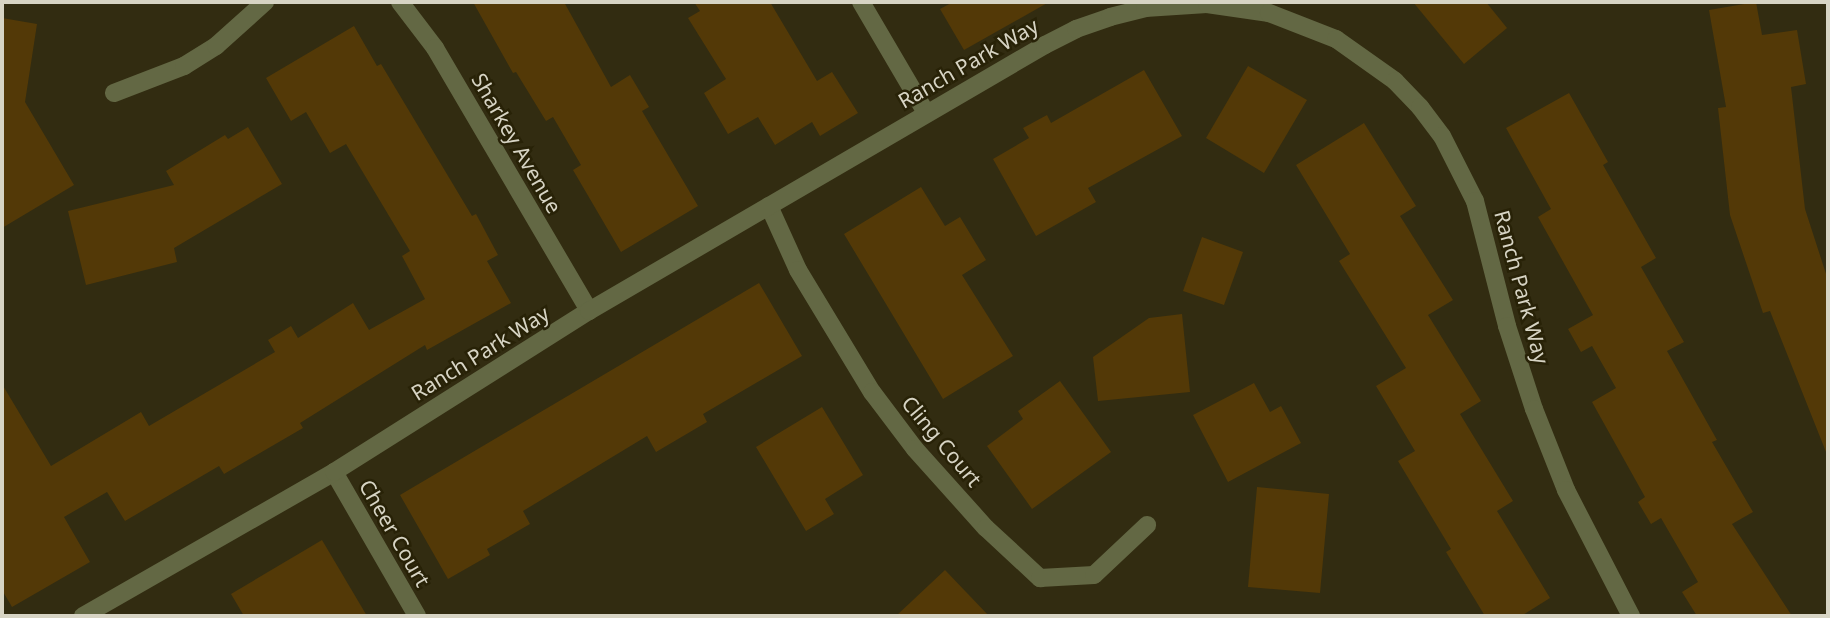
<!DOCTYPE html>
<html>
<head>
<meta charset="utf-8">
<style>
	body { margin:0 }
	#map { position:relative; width:1830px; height:618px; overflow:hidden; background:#322c11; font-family:"Noto Sans",sans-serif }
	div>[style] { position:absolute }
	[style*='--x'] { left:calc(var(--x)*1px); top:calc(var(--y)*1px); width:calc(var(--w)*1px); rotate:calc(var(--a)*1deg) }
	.building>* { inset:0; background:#533907 }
	.minor>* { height:18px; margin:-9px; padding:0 9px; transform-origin:9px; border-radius:9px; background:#636844 }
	span { translate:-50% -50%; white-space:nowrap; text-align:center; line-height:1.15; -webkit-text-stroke:5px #282207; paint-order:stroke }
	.street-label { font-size:21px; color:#d7d4c4 }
	.frame { position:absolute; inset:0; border:4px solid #d7d4c4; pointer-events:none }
</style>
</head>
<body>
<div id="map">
	<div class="building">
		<div style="clip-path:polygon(473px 2px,564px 2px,611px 87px,630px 75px,649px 107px,642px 111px,698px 206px,621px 252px,573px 170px,581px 165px,553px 117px,546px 121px,516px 72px,513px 73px)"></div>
		<div style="clip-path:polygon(694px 2px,770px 2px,817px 81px,832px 72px,858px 113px,820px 136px,812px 122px,775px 145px,758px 117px,728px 134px,704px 93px,726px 79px,688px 18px,700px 11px)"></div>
		<div style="clip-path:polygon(953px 2px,1049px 2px,964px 50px,940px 9px)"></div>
		<div style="clip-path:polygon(1413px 2px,1486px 2px,1507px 28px,1464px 64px)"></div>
		<div style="clip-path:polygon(1756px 2px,1762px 35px,1797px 30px,1806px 84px,1791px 87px,1805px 209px,1828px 280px,1828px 457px,1770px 311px,1763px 313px,1730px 215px,1718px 108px,1726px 107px,1709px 10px)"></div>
		<div style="clip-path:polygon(2px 18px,37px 24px,25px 102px,74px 185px,2px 228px)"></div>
		<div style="clip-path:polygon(354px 26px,377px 66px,381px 64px,472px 216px,476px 214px,498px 255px,487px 261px,511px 303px,427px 350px,425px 345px,300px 423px,303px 428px,224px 474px,219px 466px,125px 521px,107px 492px,64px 517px,90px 562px,12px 607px,2px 590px,2px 384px,51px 466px,141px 412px,149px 426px,275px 352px,268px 340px,291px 326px,298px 338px,353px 303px,369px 330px,425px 299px,402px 256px,410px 251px,346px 144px,330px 153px,306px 112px,291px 121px,266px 78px)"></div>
		<div style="clip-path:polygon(1248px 66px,1307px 100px,1264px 173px,1206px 138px)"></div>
		<div style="clip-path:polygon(1144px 70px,1182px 136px,1088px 188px,1096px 202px,1036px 236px,993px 159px,1029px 138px,1023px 128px,1047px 115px,1051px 123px)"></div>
		<div style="clip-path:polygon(1569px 93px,1608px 162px,1603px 165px,1656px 258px,1641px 267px,1684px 342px,1667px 351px,1717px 440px,1712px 442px,1753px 512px,1732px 524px,1792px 616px,1697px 616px,1682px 592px,1698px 582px,1661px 518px,1651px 524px,1638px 502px,1645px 497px,1592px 402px,1616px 388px,1592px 346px,1581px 352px,1568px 329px,1593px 315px,1538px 217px,1551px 209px,1506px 128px)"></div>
		<div style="clip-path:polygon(1364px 123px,1416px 206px,1400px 216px,1453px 300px,1428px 315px,1481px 401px,1460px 414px,1513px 501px,1497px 511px,1550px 598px,1521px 616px,1485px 616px,1446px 552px,1451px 549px,1398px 461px,1415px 451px,1376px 386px,1406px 368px,1339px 261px,1350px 254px,1296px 165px)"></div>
		<div style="clip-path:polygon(248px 127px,282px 184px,174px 248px,177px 262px,86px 285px,68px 211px,174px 185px,166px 171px,225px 135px,228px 139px)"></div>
		<div style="clip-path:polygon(921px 187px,945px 226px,960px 217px,986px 260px,962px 275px,1013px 356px,943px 399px,844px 234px)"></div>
		<div style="clip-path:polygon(1202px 237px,1243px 252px,1224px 305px,1183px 291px)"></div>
		<div style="clip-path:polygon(759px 283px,802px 356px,703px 414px,707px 422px,656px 452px,647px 436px,523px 511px,530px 524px,487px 549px,490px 555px,448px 579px,400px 495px)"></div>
		<div style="clip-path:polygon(1182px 314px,1190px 392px,1098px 401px,1093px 357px,1149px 318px)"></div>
		<div style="clip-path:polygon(1060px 381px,1111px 452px,1032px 509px,987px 446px,1023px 419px,1018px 411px)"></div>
		<div style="clip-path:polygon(1254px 383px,1270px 412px,1281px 406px,1301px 443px,1228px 482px,1193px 415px)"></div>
		<div style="clip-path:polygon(822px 407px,863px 475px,825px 499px,834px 514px,806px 531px,756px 447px)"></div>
		<div style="clip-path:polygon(1257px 487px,1329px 494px,1320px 593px,1248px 587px)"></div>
		<div style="clip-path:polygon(322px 540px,367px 616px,244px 616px,231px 594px)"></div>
		<div style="clip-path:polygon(945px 570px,989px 616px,896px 616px)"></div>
	</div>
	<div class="minor">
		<div style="--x:400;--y:2;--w:58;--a:52.7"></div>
		<div style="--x:435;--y:48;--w:305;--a:59.6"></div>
		<div style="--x:861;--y:2;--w:129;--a:59.6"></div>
		<div style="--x:114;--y:93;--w:75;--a:-21.1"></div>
		<div style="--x:184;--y:66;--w:38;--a:-32"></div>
		<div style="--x:216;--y:46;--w:66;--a:-41.9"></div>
		<div style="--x:769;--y:206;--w:70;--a:65.6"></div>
		<div style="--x:798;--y:270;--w:143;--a:58.8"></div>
		<div style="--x:872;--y:392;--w:71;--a:53"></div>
		<div style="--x:915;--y:449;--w:106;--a:48.1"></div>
		<div style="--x:986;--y:528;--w:74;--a:42.8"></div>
		<div style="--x:1040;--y:578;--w:54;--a:-3.2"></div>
		<div style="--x:1094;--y:575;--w:73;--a:-43.3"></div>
		<div style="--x:334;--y:472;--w:166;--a:60"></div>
		<div style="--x:83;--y:616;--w:289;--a:-29.8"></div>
		<div style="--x:334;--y:472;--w:302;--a:-32.3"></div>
		<div style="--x:589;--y:311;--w:528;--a:-30.26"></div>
		<div style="--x:1045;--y:45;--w:35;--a:-27"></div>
		<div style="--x:1076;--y:29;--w:36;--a:-19"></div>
		<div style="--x:1110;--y:17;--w:36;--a:-14"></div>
		<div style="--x:1145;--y:8;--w:62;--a:-3.7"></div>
		<div style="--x:1207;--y:4;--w:63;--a:8.3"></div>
		<div style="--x:1269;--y:13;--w:72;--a:21.2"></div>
		<div style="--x:1336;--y:39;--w:72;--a:35.4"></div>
		<div style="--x:1395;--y:81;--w:36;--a:46"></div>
		<div style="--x:1420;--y:107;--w:36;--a:53"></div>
		<div style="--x:1442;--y:136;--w:73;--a:63.1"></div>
		<div style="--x:1475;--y:201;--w:129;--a:75.6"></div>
		<div style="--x:1507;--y:326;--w:87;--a:72"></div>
		<div style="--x:1534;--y:409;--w:87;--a:68.4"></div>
		<div style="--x:1566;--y:490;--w:142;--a:62.7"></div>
	</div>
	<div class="street-label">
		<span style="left:968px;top:63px;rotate:-30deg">Ranch Park Way</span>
		<span style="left:517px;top:143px;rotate:60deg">Sharkey Avenue</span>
		<span style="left:1522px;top:287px;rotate:75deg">Ranch Park Way</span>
		<span style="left:480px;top:353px;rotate:-32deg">Ranch Park Way</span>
		<span style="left:942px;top:441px;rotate:50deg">Cling Court</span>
		<span style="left:395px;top:533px;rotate:60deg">Cheer Court</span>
	</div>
	<div class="frame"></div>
</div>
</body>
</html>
